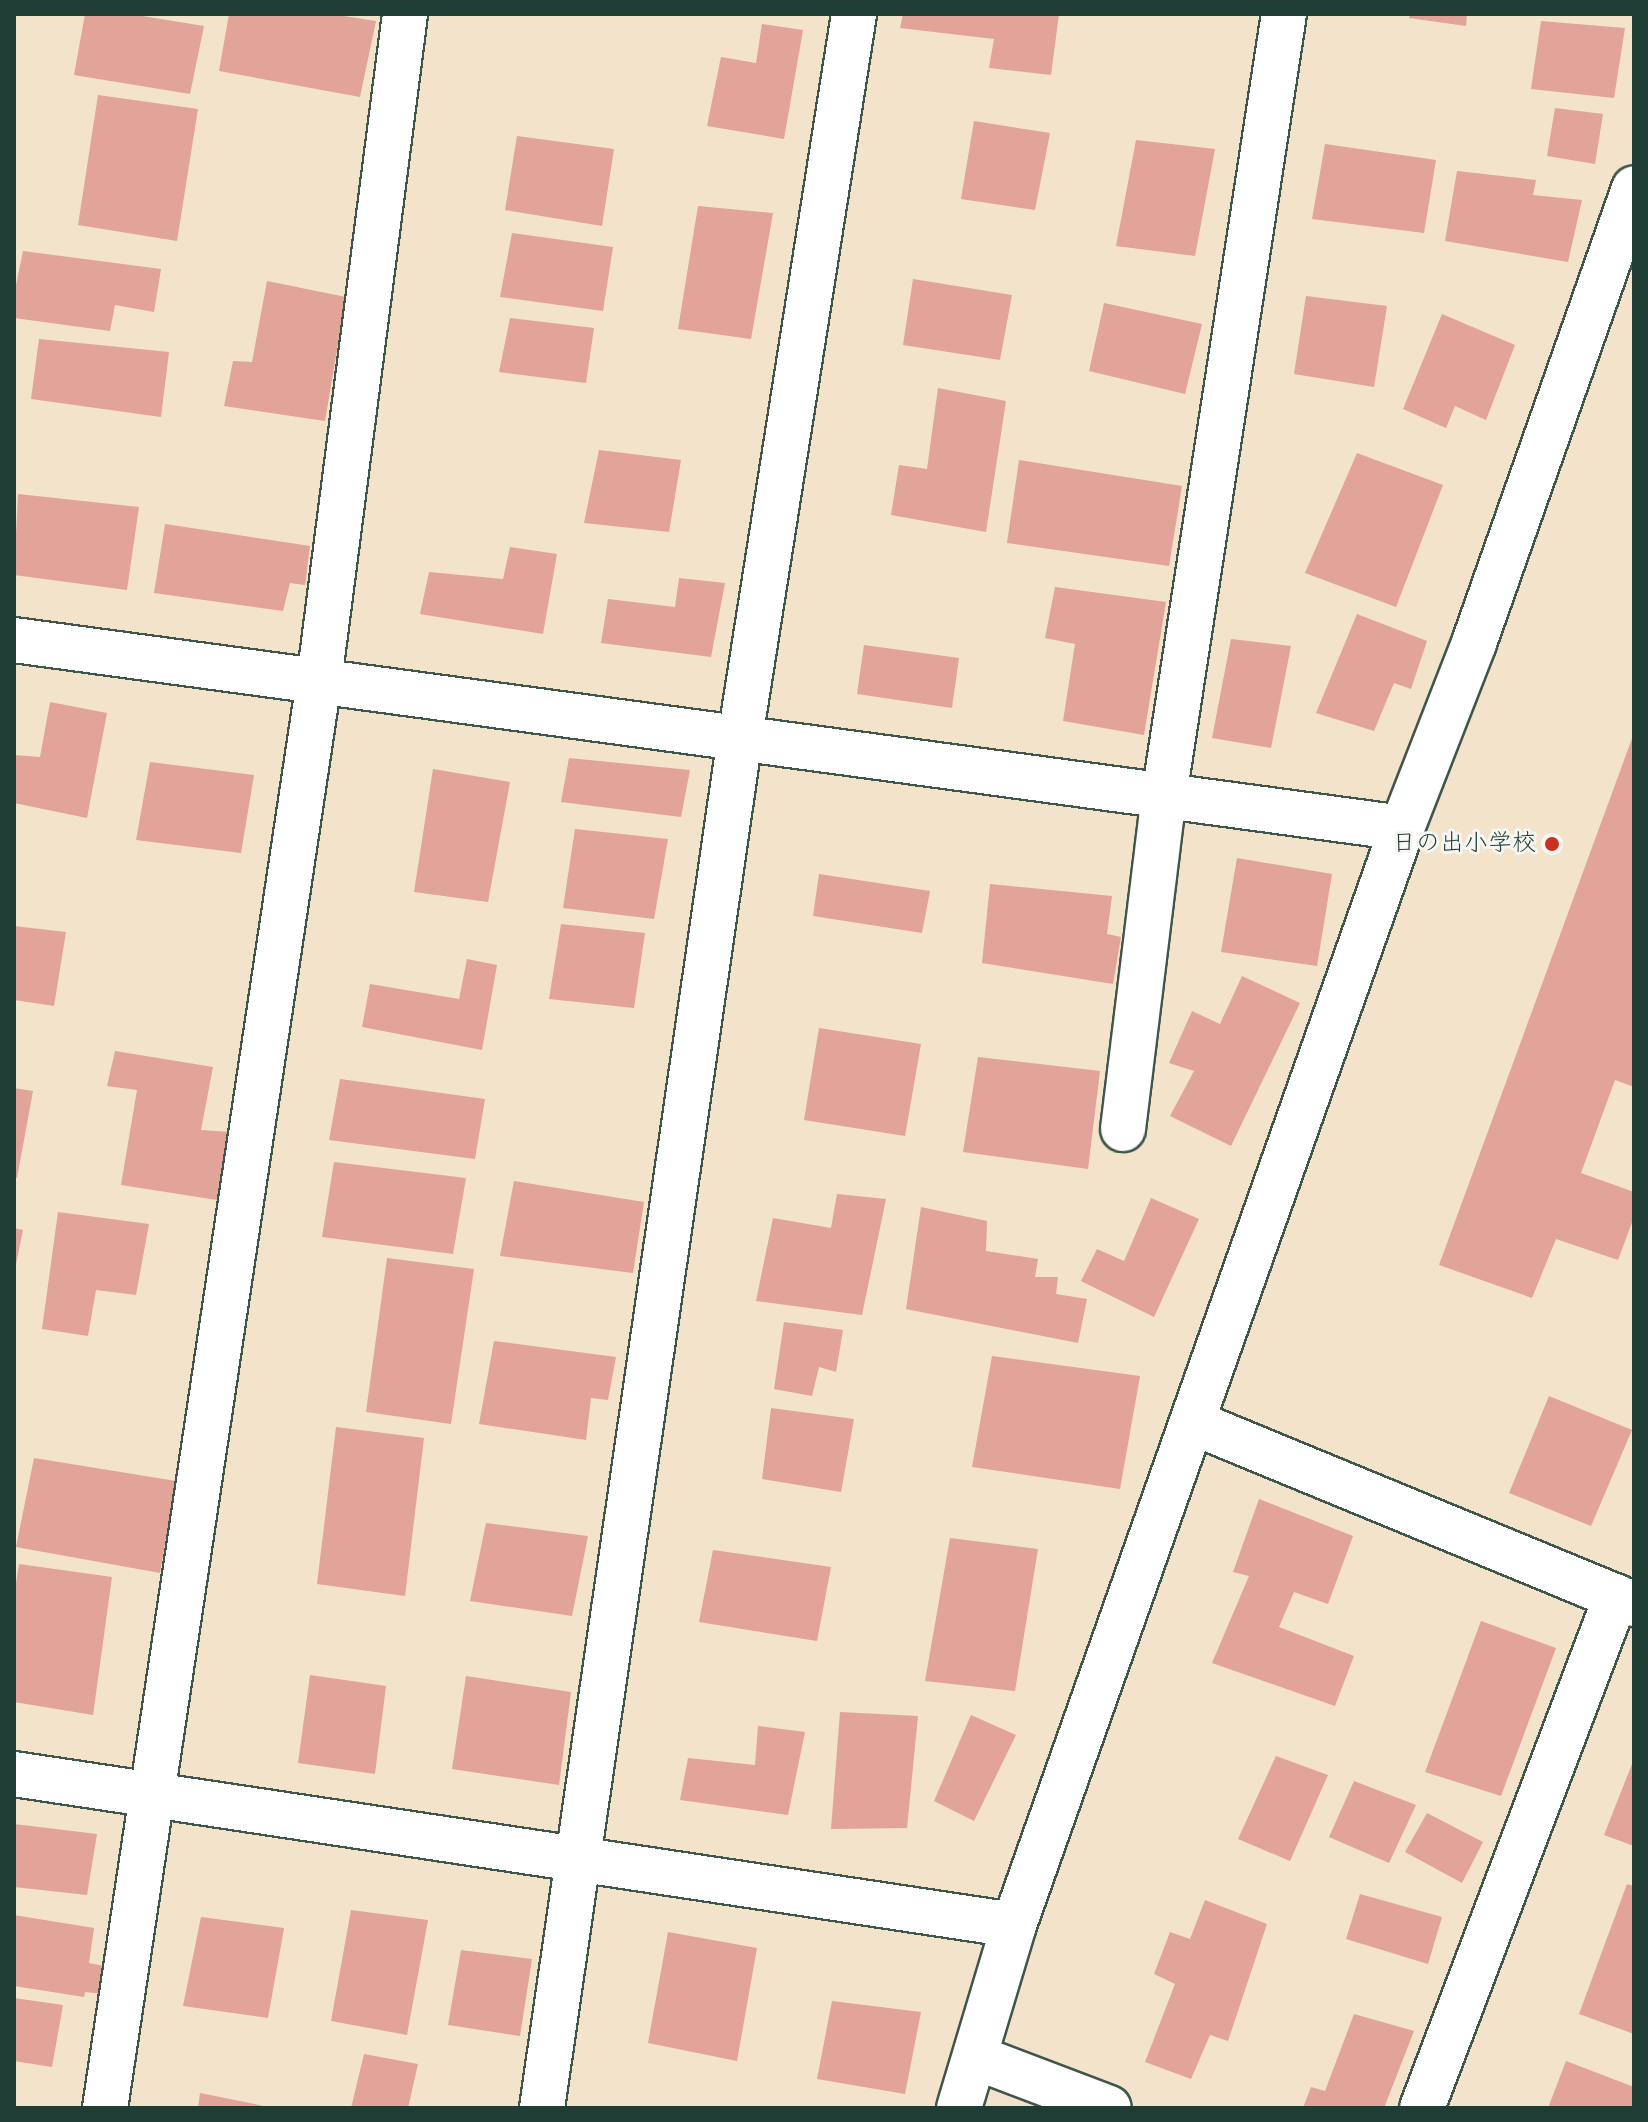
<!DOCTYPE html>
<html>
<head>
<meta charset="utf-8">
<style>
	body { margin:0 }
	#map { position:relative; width:1648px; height:2122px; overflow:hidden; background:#f2e3ca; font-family:Mynerve,"Klee One",sans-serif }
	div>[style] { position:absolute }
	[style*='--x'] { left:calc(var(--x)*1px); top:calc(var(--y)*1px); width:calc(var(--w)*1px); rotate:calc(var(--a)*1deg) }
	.building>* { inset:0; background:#e2a398 }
	.roads { filter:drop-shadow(2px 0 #3f564a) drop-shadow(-2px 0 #3f564a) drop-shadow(0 2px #3f564a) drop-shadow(0 -2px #3f564a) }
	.minor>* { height:44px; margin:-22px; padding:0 22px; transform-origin:22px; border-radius:22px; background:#fff }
	.dots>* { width:22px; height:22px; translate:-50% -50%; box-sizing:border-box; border:4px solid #f6f6f2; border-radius:50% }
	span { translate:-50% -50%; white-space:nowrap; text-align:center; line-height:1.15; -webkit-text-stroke:6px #f6f6f2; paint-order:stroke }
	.poi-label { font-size:24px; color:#1f3d34 }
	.right { translate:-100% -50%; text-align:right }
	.frame { position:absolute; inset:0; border:16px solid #1f3d34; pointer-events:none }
</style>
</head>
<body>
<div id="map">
	<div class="building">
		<div style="clip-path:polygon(85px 14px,130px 14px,204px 26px,190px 94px,74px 75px)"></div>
		<div style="clip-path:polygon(229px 14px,331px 14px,376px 21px,360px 97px,219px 71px)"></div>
		<div style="clip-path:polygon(903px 14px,1059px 14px,1051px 75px,989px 68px,994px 39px,900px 28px)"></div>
		<div style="clip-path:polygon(1410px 14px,1467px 14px,1466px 26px,1409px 18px)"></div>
		<div style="clip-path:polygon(1541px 21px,1625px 28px,1614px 98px,1531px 89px)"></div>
		<div style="clip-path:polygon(762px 24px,803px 30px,784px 139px,707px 126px,721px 57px,756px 63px)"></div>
		<div style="clip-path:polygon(98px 95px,198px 109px,177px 241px,78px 225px)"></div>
		<div style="clip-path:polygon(1555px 108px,1603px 114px,1595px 164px,1547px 156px)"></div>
		<div style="clip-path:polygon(974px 121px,1050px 133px,1035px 210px,961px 199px)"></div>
		<div style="clip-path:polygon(517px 136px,614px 149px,602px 226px,505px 210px)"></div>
		<div style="clip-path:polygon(1136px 140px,1215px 149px,1195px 256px,1116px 246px)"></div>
		<div style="clip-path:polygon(1325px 144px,1436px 160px,1424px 233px,1312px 219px)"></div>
		<div style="clip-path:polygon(1457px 171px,1536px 180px,1533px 195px,1582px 200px,1568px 262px,1445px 241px)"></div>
		<div style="clip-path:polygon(698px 206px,773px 213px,751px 339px,678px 329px)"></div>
		<div style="clip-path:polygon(512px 233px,613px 247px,603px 311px,500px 297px)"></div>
		<div style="clip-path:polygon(23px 251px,161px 269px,154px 312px,115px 305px,110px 331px,14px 318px,14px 295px)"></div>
		<div style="clip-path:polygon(913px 279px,1012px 295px,1000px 360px,903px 345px)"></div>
		<div style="clip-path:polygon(267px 281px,346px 297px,325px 421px,224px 406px,233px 361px,252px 362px)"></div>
		<div style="clip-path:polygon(1306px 296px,1387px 306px,1374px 387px,1294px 374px)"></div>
		<div style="clip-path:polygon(1104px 303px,1202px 324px,1185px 394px,1089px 371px)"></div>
		<div style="clip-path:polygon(1442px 314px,1515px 345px,1486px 420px,1455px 406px,1446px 428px,1403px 409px)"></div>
		<div style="clip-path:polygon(510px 318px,594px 328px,586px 383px,499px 372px)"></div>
		<div style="clip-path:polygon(39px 339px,169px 352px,161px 417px,31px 399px)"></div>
		<div style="clip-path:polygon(938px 388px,1006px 401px,986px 532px,891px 515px,899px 465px,927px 469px)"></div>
		<div style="clip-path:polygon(599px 450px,681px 460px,669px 532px,584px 523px)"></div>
		<div style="clip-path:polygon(1357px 453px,1443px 485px,1396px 607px,1305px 573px)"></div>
		<div style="clip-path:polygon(1019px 460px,1182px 486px,1169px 566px,1007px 543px)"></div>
		<div style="clip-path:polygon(18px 494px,139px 507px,127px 590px,14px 575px)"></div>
		<div style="clip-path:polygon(165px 524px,310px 546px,305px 585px,290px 583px,283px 611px,154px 593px)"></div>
		<div style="clip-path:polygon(510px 547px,557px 554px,543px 634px,420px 614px,429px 572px,503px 579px)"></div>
		<div style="clip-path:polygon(679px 578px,725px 583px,711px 657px,601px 643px,608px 599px,675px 607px)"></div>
		<div style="clip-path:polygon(1055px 587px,1166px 602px,1144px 735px,1063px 721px,1075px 644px,1045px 638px)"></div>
		<div style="clip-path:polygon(1357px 614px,1427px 641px,1411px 689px,1394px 683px,1374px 731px,1316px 713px)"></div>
		<div style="clip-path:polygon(1231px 639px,1291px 646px,1271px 748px,1212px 738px)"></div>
		<div style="clip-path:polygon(864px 645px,959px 658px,952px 708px,857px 694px)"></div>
		<div style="clip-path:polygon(50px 702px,107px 713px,87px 818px,14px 803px,14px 755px,40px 757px)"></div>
		<div style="clip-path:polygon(1634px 733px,1634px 1087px,1615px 1080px,1581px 1173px,1634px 1192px,1634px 1217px,1618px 1260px,1556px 1239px,1532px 1298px,1439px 1265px)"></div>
		<div style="clip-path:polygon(569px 758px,690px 770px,681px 817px,561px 802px)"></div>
		<div style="clip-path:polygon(150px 762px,254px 775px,241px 853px,136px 840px)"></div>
		<div style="clip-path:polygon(433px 769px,510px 782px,488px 902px,414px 892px)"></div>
		<div style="clip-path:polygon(575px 829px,668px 839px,654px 919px,563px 908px)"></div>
		<div style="clip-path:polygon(1237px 858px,1332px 874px,1317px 966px,1221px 952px)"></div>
		<div style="clip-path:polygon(819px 874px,930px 891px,922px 933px,813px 916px)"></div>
		<div style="clip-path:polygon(990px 884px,1112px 896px,1107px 934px,1121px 937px,1113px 984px,982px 963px)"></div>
		<div style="clip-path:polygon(561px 924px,645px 933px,634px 1008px,549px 999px)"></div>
		<div style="clip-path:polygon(14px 926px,66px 932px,54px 1006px,14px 1000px)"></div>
		<div style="clip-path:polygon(467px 959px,497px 965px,482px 1050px,362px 1027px,370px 984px,459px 999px)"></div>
		<div style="clip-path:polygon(1242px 976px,1300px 1003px,1231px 1146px,1170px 1116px,1194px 1071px,1169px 1063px,1192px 1011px,1220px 1024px)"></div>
		<div style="clip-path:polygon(819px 1028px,921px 1044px,905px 1136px,804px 1120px)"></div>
		<div style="clip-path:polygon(115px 1051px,213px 1067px,201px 1130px,230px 1132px,217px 1200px,121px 1185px,137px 1090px,107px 1086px)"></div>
		<div style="clip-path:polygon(978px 1057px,1100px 1071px,1088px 1169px,963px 1152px)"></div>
		<div style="clip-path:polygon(340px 1079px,485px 1099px,475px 1159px,329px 1140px)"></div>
		<div style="clip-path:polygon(14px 1088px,33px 1091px,17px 1178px,14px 1177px)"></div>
		<div style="clip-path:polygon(334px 1162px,466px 1178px,453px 1254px,322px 1237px)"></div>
		<div style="clip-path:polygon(514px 1181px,644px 1202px,633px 1273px,500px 1256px)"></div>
		<div style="clip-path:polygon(837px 1194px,886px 1199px,862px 1315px,756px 1301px,773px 1218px,831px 1228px)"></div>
		<div style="clip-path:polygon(1151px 1198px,1199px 1219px,1154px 1317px,1081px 1281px,1097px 1249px,1124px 1261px)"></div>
		<div style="clip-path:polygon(921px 1207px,987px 1221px,986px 1251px,1038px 1259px,1035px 1277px,1058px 1277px,1056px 1294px,1087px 1299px,1078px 1343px,906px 1309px)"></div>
		<div style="clip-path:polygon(58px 1212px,149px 1224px,136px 1295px,96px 1290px,88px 1336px,42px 1329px)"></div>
		<div style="clip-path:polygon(14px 1228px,23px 1230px,15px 1269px,14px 1269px)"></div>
		<div style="clip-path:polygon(387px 1258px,474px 1269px,451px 1424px,366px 1412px)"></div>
		<div style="clip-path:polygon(784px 1322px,843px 1330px,836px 1372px,819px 1367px,812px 1396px,774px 1389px)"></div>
		<div style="clip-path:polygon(494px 1341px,616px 1357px,608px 1400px,591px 1398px,586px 1440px,479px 1424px)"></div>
		<div style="clip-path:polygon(992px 1356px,1140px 1376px,1120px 1489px,972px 1467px)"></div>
		<div style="clip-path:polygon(1549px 1396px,1632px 1430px,1591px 1526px,1509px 1493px)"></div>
		<div style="clip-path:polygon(771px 1408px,854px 1419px,841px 1492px,762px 1479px)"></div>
		<div style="clip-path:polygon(336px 1427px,424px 1438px,405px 1596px,317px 1584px)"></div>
		<div style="clip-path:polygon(34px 1458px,176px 1481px,160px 1573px,16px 1547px)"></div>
		<div style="clip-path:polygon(1259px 1499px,1353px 1536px,1328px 1604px,1294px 1592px,1279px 1627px,1354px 1656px,1335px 1706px,1212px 1663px,1249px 1576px,1233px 1572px)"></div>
		<div style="clip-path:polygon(486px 1523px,588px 1536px,572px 1616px,470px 1601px)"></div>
		<div style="clip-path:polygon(950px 1538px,1038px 1549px,1015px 1691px,925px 1681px)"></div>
		<div style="clip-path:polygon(713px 1550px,831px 1567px,817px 1641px,699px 1622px)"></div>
		<div style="clip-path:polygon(19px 1564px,112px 1577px,93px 1715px,14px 1702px,14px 1596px)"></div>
		<div style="clip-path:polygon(1481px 1621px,1556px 1648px,1501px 1796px,1425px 1772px)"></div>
		<div style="clip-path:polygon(310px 1675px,386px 1686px,375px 1774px,298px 1763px)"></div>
		<div style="clip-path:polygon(466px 1676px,571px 1692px,559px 1785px,452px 1769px)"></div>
		<div style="clip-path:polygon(840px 1712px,918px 1716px,907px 1828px,831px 1829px)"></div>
		<div style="clip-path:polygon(971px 1715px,1016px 1735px,974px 1821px,934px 1801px)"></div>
		<div style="clip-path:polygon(758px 1726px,805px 1732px,788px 1815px,680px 1800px,688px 1758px,755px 1765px)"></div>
		<div style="clip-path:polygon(1276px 1756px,1328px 1775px,1290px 1861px,1238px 1839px)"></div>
		<div style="clip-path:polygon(1632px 1764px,1634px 1765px,1634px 1846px,1604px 1835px)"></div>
		<div style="clip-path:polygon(1354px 1781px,1416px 1805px,1389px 1863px,1329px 1837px)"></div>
		<div style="clip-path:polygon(1427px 1813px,1483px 1842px,1462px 1883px,1405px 1852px)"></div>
		<div style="clip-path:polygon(14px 1824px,97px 1834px,87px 1895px,14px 1887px)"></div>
		<div style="clip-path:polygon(1627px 1884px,1634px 1886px,1634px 2034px,1579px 2014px)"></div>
		<div style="clip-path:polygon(1360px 1894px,1442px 1917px,1428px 1964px,1346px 1939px)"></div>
		<div style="clip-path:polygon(1205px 1900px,1267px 1924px,1228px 2041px,1210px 2035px,1191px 2079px,1145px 2062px,1175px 1984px,1154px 1974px,1170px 1932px,1190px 1939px)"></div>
		<div style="clip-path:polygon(351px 1910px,428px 1920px,407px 2035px,331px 2021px)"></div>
		<div style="clip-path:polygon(14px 1915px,94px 1928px,89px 1963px,109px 1967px,105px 1994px,85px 1992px,84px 1997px,14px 1986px)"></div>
		<div style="clip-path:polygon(201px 1917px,284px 1928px,268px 2018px,183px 2006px)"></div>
		<div style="clip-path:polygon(668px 1932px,757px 1948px,737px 2061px,648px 2043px)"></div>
		<div style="clip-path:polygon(461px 1950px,532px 1959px,520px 2036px,448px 2025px)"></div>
		<div style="clip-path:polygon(14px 1998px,63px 2005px,52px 2067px,14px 2061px)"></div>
		<div style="clip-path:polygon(832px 2001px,921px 2012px,905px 2094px,817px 2079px)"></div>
		<div style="clip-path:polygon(1354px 2014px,1414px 2031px,1384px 2108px,1303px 2108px,1311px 2087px,1325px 2091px)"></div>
		<div style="clip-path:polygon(364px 2054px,418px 2064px,408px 2108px,351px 2108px)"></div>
		<div style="clip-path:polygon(1566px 2061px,1634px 2087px,1634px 2108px,1548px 2108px)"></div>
		<div style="clip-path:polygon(200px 2093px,269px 2107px,269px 2108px,198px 2108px)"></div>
	</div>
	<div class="roads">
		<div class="minor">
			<div style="--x:14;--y:640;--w:1401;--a:7.71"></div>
			<div style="--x:1123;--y:1129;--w:336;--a:-83"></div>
			<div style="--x:1164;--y:796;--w:791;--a:-81.28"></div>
			<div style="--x:1192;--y:1422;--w:478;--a:22.4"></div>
			<div style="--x:14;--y:1774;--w:1011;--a:8.59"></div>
			<div style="--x:975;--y:2057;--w:143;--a:20.8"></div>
			<div style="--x:105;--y:2108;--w:1443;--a:-81.47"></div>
			<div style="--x:319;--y:681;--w:673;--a:-82.65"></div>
			<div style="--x:542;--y:2108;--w:1384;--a:-81.78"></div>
			<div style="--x:740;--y:738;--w:733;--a:-81.05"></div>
			<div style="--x:959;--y:2108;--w:191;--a:-73.3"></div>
			<div style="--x:1014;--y:1925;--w:1164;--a:-70.52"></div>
			<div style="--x:1402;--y:828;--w:199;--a:-68.7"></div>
			<div style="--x:1474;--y:643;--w:482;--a:-70.6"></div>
			<div style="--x:1422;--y:2108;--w:547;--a:-69.21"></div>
		</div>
	</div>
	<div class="dots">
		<div style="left:1552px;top:844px;background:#c8321e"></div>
	</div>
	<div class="poi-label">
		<span class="right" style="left:1536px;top:844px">日の出小学校</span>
	</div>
	<div class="frame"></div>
</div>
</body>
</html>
